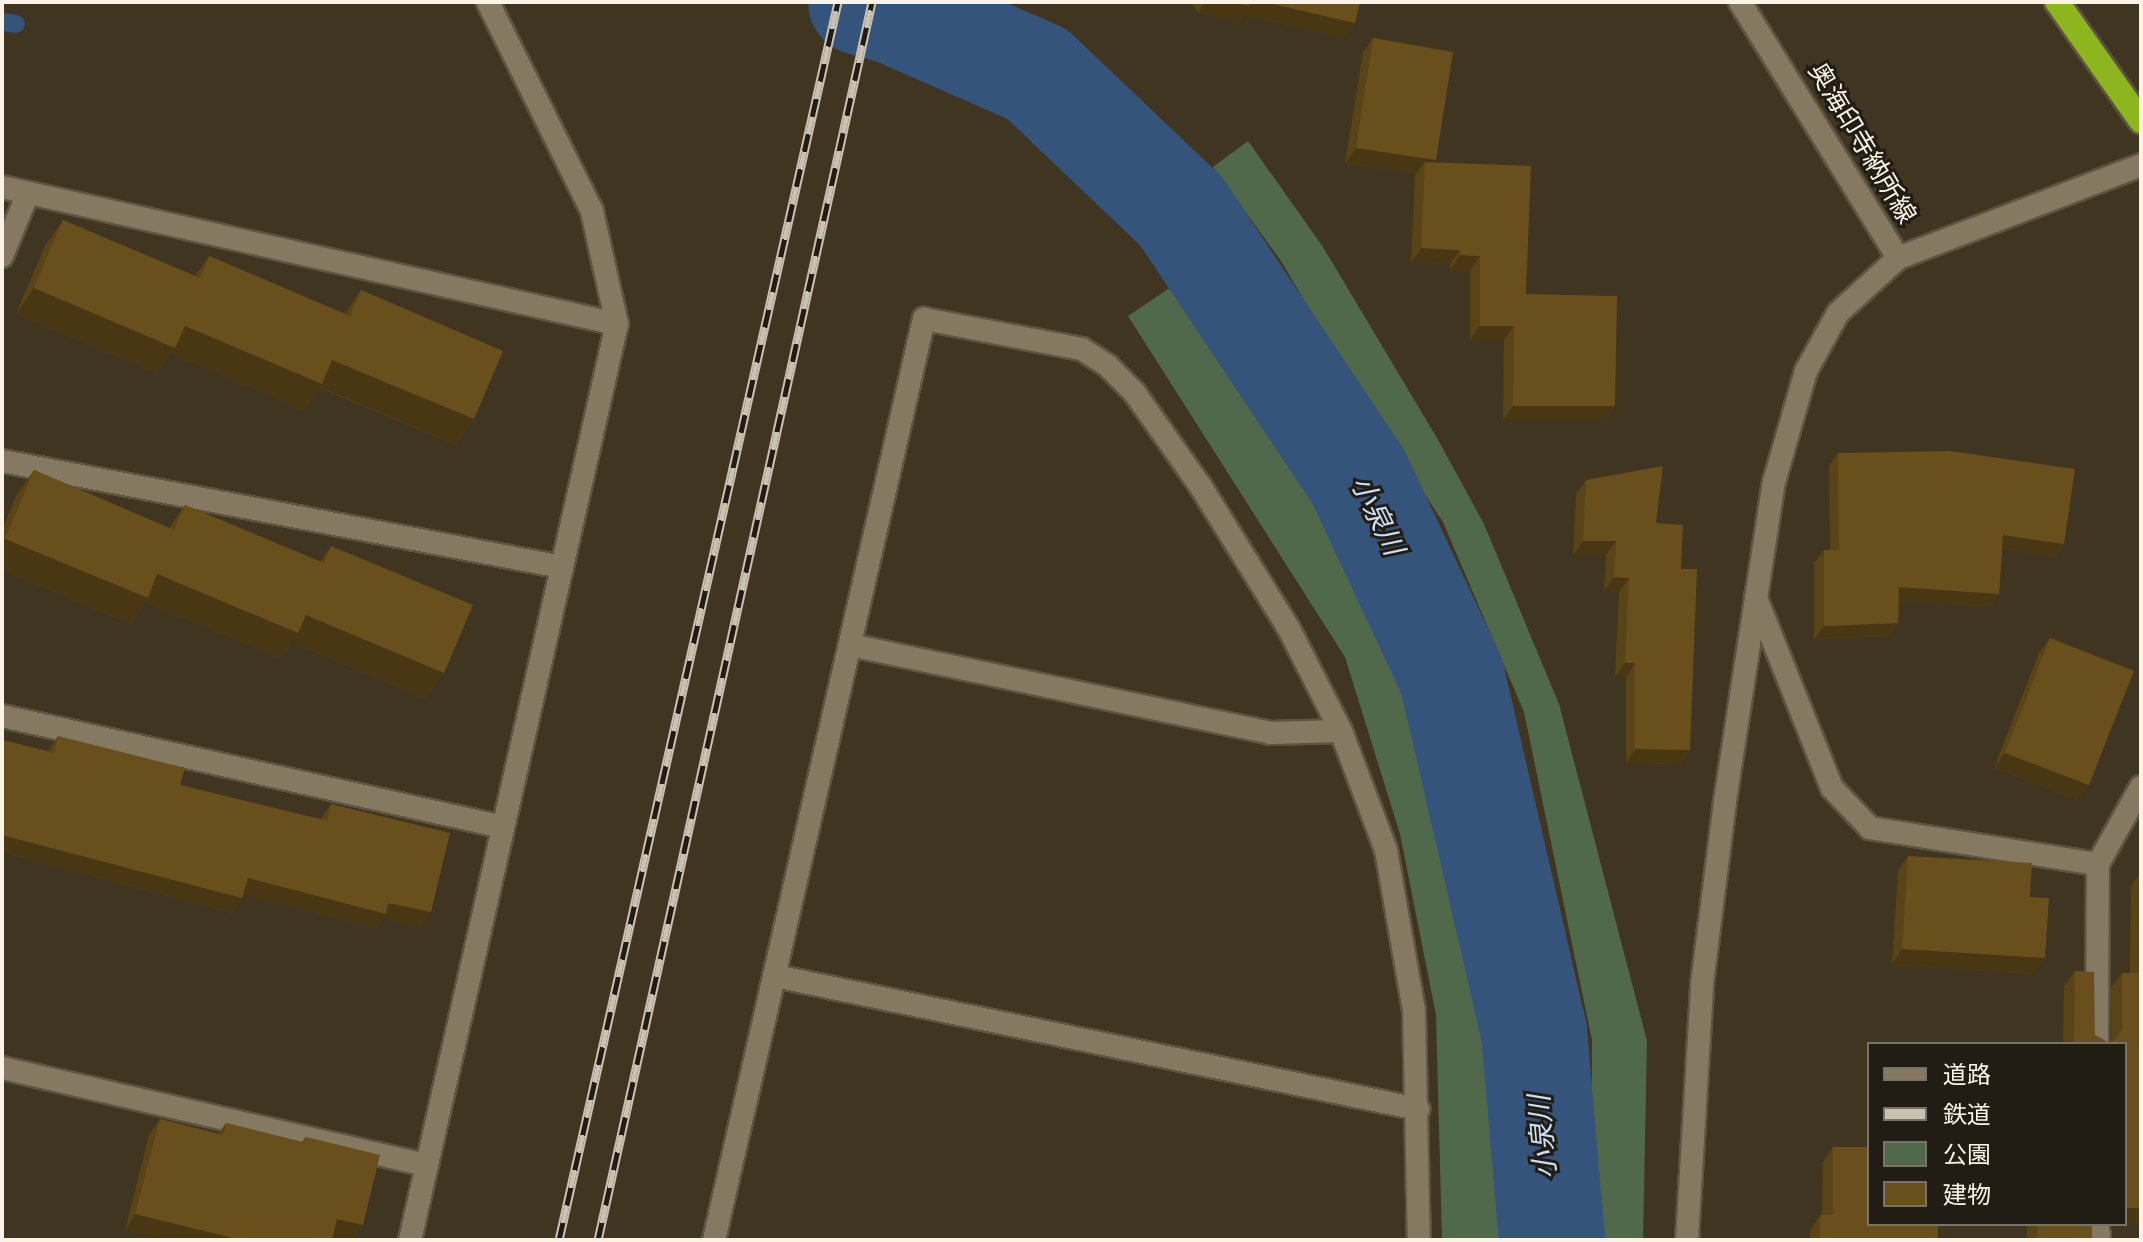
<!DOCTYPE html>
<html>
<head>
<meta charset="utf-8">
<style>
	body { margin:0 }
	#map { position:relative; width:2143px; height:1242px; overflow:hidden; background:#403521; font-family:Spectral,"Noto Sans JP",serif }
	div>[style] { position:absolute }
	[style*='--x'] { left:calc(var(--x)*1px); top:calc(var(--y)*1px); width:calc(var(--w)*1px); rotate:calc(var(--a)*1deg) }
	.green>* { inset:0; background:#51694b }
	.stream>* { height:18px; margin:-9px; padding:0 9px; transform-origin:9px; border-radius:9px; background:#35547b }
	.river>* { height:106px; margin:-53px; padding:0 53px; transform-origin:53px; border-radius:53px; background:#35547b }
	.roads { filter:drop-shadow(2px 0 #5d5442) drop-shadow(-2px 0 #5d5442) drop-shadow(0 2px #5d5442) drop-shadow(0 -2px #5d5442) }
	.minor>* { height:22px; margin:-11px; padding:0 11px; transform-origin:11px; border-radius:11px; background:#857962 }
	.tertiary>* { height:22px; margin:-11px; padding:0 11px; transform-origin:11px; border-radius:11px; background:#857962 }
	.secondary>* { height:22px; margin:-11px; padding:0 11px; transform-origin:11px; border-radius:11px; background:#857962 }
	.motorway>* { height:24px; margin:-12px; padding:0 12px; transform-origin:12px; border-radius:12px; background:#8db51d }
	.rail>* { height:9px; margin-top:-4.5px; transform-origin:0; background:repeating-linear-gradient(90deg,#221d14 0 18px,#c9c1b2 0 36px); box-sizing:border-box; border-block:2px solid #c9c1b2 }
	.wall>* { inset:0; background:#594418 }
	.shaded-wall>* { inset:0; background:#493714 }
	.building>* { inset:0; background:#684f1c }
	span { translate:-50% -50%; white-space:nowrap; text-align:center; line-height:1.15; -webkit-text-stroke:6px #221d14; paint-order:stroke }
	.street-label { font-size:26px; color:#faf3e6 }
	.water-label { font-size:28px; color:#cce0fa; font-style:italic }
	.frame { position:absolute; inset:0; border:4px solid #faf3e6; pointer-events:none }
	.legend { position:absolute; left:1867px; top:1042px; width:260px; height:184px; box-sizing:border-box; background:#221d14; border:2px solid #787368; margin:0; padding:10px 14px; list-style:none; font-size:24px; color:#faf3e6 }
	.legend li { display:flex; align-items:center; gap:16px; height:40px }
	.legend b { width:40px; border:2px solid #787368 }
</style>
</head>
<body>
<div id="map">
	<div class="green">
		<div style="clip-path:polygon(1248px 141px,1323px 247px,1437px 438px,1484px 524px,1559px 704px,1647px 1041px,1643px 1240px,1591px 1240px,1592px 1040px,1524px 712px,1443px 522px,1360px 395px,1281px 261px,1213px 167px)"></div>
		<div style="clip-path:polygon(1189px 275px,1219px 295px,1341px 482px,1436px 712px,1479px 875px,1513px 1035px,1536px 1240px,1442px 1240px,1436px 1015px,1400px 834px,1345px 657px,1128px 316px)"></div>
	</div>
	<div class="stream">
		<div style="--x:2;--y:22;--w:14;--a:8"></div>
	</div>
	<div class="river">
		<div style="--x:861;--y:2;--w:33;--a:16"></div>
		<div style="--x:893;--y:11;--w:157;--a:23.6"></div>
		<div style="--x:1037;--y:74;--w:199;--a:43.6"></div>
		<div style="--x:1181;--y:211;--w:319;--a:56.3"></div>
		<div style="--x:1358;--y:476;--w:222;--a:64.9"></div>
		<div style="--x:1452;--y:677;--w:363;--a:77"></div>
		<div style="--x:1534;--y:1031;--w:210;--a:85.1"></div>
	</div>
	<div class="roads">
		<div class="minor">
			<div style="--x:2;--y:187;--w:630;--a:12.56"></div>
			<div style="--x:2;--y:256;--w:68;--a:-67.6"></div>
			<div style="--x:2;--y:461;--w:570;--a:10.72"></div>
			<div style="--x:1756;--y:598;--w:205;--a:68.2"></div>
			<div style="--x:1832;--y:788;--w:55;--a:46.5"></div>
			<div style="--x:1870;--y:828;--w:231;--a:9"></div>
			<div style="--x:850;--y:645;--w:429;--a:11.8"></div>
			<div style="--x:1270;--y:733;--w:71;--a:-1.6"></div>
			<div style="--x:2;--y:716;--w:513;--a:12.49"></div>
			<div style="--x:775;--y:976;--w:657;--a:11.69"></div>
			<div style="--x:2097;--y:1044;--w:180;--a:-89.7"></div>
			<div style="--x:2098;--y:864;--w:88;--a:-60.8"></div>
			<div style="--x:2;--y:1068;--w:436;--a:12.9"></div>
			<div style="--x:2098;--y:1224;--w:16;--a:86"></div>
			<div style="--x:714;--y:1240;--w:945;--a:-77.16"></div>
			<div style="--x:924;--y:319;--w:161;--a:10.8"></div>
			<div style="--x:1082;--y:349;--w:31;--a:33"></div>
			<div style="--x:1108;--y:366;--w:37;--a:45"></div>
			<div style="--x:1134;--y:392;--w:116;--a:54.8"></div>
			<div style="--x:1201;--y:487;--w:167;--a:58.2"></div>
			<div style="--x:1289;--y:629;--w:114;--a:63"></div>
			<div style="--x:1341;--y:731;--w:127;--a:69.3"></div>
			<div style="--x:1386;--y:850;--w:162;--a:80.1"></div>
			<div style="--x:1414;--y:1010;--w:230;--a:88.8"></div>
		</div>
		<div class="tertiary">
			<div style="--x:410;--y:1240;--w:939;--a:-77.27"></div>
			<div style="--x:617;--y:324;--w:116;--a:-102.5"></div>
			<div style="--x:592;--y:211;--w:233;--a:-116.5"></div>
			<div style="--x:1687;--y:1240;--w:256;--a:-86.6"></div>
			<div style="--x:1702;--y:984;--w:184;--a:-82.8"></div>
			<div style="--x:1725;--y:801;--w:323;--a:-81.3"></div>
			<div style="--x:1774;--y:482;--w:116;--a:-73.9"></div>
			<div style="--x:1806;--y:371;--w:66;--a:-61.1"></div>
			<div style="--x:1838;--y:313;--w:81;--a:-42.5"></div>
		</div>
		<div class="secondary">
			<div style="--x:1740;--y:2;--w:301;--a:58.3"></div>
			<div style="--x:1898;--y:258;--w:260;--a:-20.9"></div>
		</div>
		<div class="motorway">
			<div style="--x:2057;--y:2;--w:146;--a:54.8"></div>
		</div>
	</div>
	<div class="rail">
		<div style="--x:559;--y:1240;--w:1269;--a:-77.3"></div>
		<div style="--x:598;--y:1240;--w:1268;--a:-77.52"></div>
	</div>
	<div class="wall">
		<div style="clip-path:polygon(1191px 2px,1360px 2px,1355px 23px,1345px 38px,1243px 15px,1238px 22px,1198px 12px)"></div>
		<div style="clip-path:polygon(1373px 38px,1435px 162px,1526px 294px,1615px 406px,1605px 420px,1503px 420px,1504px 340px,1470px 340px,1470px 271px,1450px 270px,1450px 264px,1411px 263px,1415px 176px,1416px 174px,1345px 163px,1363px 53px)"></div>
		<div style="clip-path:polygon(63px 220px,195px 276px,209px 256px,345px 314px,361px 290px,456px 445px,320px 388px,304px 410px,171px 353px,157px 373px,16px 314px,45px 246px)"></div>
		<div style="clip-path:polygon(1838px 453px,2064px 544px,2055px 557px,2002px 549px,1999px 594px,1990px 607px,1899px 600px,1898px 623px,1889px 636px,1814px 639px,1814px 563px,1824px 550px,1830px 550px,1829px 466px)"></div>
		<div style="clip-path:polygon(34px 470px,169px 528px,185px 505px,320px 562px,331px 546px,426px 699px,292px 642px,280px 658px,145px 602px,130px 624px,2px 570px,2px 530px,16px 496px)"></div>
		<div style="clip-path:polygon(1586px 480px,1656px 523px,1681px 569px,1690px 750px,1680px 764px,1626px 763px,1626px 677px,1615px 677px,1619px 592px,1604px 591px,1606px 555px,1573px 555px,1576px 494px)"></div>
		<div style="clip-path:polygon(2050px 638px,2078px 800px,1994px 768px,2039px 653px)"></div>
		<div style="clip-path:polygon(58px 736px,180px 785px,321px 819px,331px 804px,420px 927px,383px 918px,376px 928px,244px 894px,242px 898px,232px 913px,2px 852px,2px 740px,48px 751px)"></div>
		<div style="clip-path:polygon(1908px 856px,2030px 897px,2034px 974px,1892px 965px,1898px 871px)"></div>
		<div style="clip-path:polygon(2141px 872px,2141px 1224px,2125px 1224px,2125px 1044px,2063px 1044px,2064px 986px,2075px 971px,2095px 1035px,2107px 1042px,2111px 1041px,2111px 988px,2122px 973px,2130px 973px,2131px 886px)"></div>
		<div style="clip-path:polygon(160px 1119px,218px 1134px,226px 1123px,302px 1142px,306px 1137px,363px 1225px,352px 1240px,333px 1236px,332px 1240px,170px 1240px,125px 1230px,149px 1135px)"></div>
		<div style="clip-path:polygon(1833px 1147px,1938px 1240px,1809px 1240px,1810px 1231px,1820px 1215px,1822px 1215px,1823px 1162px)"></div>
		<div style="clip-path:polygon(2027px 1224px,2092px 1224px,2092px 1240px,2027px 1240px)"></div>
	</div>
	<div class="shaded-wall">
		<div style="clip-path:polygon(1205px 2px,1265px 2px,1355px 23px,1345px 38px,1243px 15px,1238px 22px,1198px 12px)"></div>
		<div style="clip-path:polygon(1356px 148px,1436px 160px,1425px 175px,1425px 162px,1416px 174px,1345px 163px)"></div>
		<div style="clip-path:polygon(1421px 248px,1460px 250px,1450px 264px,1411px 263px)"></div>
		<div style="clip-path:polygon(1460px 255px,1480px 256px,1470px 271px,1450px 270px)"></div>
		<div style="clip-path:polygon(34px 288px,185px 326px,332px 360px,474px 419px,456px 445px,320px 387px,304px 410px,171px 353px,157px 373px,16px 314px)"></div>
		<div style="clip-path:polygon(1480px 326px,1514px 326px,1504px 340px,1470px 340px)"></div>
		<div style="clip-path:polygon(1513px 406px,1615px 406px,1605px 420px,1503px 420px)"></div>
		<div style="clip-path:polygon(2003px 535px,2064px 544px,2055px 557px,1994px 548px)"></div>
		<div style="clip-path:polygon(5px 539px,157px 574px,306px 615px,444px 673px,426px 699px,292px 642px,280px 658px,145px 602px,130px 624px,2px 570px,2px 543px)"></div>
		<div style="clip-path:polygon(1583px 541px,1616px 541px,1606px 555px,1573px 555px)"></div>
		<div style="clip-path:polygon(1614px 577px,1629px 578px,1619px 592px,1604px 591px)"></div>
		<div style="clip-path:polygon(1899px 587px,1999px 594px,1990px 607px,1890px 600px)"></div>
		<div style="clip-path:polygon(1898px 623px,1889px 636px,1814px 639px,1824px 626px)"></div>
		<div style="clip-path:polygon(1625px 663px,1635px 663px,1626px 677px,1615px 677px)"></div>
		<div style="clip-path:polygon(1635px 749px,1690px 750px,1680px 764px,1626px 763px)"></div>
		<div style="clip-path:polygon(2005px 753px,2089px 785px,2078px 800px,1994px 768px)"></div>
		<div style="clip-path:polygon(2px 835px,242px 898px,232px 913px,2px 852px)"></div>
		<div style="clip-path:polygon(248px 878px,388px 903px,431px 912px,420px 927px,383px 918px,376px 928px,237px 893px)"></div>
		<div style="clip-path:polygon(1902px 949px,2045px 958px,2034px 974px,1892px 965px)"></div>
		<div style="clip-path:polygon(2125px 1208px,2141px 1208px,2141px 1224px,2125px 1224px)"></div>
		<div style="clip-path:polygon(135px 1214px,241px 1239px,170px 1240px,125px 1230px)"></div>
		<div style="clip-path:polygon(337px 1219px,363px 1225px,352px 1240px,327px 1235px)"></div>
	</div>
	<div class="building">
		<div style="clip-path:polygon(1231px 2px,1250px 2px,1249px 6px)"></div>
		<div style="clip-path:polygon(1265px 2px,1360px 2px,1355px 23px)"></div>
		<div style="clip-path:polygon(1373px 38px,1453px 52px,1436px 160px,1356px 148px)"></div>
		<div style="clip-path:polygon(1425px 162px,1531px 166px,1526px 294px,1617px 296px,1615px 406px,1513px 406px,1514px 326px,1480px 326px,1480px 256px,1460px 255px,1460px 250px,1421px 248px)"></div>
		<div style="clip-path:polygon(63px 220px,200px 278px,209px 256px,350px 316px,361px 290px,503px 351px,474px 419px,332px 360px,322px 384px,185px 326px,175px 348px,34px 288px)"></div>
		<div style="clip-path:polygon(1950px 451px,2075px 469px,2064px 544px,2003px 535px,1999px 594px,1899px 587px,1898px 623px,1824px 626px,1824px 550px,1839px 550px,1838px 453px)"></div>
		<div style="clip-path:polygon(1663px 466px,1656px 523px,1683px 525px,1681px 569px,1697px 569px,1690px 750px,1635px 749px,1635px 663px,1625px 663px,1629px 578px,1614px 577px,1616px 541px,1583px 541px,1586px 480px)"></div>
		<div style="clip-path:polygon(34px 470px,174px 530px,185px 505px,324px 563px,331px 546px,473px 605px,444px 673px,306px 615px,298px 633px,157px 574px,148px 598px,5px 539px)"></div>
		<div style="clip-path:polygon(2050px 638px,2134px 671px,2089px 785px,2005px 753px)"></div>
		<div style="clip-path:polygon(58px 736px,185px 768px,180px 785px,327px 821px,331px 804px,450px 833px,431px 912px,388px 903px,386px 914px,248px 878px,242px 898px,2px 835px,2px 740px,54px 753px)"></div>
		<div style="clip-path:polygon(1908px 856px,2032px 863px,2030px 897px,2049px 898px,2045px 958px,1902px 949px)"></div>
		<div style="clip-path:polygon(2141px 969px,2141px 1208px,2125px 1208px,2125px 1044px,2074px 1044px,2075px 971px,2094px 972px,2095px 1035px,2107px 1042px,2115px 1040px,2122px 1029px,2122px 973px,2141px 973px)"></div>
		<div style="clip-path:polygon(160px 1119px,223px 1135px,226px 1123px,304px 1143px,306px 1137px,380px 1155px,363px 1225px,337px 1219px,332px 1240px,241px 1240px,135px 1214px)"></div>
		<div style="clip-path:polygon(1833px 1147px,1869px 1147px,1869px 1224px,1938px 1224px,1938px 1240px,1820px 1240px,1820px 1215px,1833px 1215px)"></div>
		<div style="clip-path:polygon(2037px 1224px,2092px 1224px,2092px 1240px,2037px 1240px)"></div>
	</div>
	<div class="street-label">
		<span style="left:1861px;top:144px;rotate:59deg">奥海印寺納所線</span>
	</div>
	<div class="water-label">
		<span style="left:1376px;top:516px;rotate:64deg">小泉川</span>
		<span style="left:1544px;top:1137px;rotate:-95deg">小泉川</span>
	</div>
	<div class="frame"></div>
	<ul class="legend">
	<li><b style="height:10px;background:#857962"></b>道路</li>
	<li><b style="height:10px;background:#c9c1b2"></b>鉄道</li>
	<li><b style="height:22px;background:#51694b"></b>公園</li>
	<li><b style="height:22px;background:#684f1c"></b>建物</li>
	</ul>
</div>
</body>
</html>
